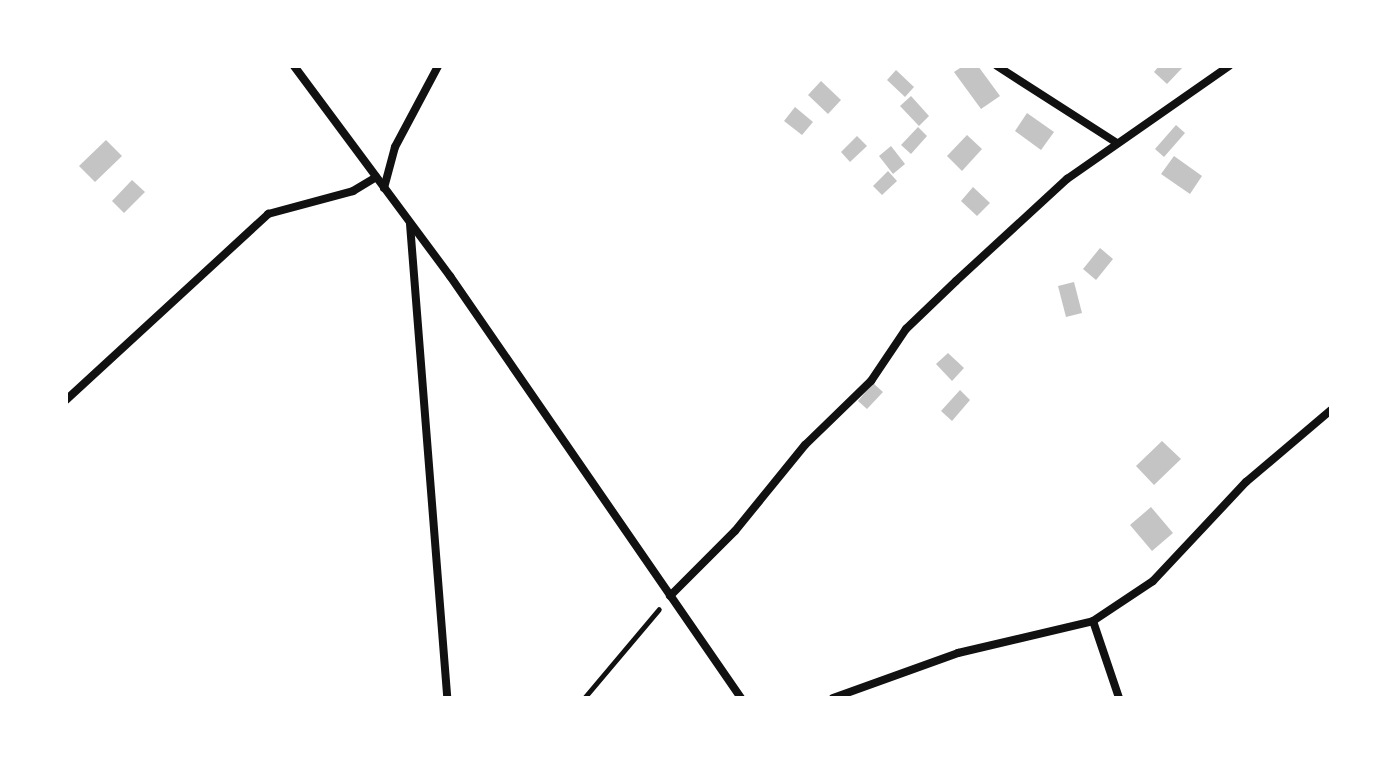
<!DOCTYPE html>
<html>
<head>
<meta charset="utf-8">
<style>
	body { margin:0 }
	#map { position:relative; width:1397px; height:764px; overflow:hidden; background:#fff; font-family:"Libre Baskerville",serif }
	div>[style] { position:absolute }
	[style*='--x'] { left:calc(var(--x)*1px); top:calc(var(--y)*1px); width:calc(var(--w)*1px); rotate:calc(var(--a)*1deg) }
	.building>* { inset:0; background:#c4c4c4 }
	.path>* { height:5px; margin:-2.5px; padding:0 2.5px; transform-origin:2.5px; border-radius:2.5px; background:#111 }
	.minor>* { height:8px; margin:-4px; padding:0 4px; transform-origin:4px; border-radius:4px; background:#111 }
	span { translate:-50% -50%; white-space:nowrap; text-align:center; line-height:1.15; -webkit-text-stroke:6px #fff; paint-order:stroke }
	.frame { position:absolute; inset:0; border:68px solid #fff; pointer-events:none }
</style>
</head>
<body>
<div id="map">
	<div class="building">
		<div style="clip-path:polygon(963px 66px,978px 66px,1000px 96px,981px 109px,954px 72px)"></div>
		<div style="clip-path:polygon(1159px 66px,1184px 66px,1167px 84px,1154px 72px)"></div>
		<div style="clip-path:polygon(896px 70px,914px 87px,905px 97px,887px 80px)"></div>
		<div style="clip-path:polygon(821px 81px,841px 100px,828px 114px,808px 95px)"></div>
		<div style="clip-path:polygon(911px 96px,929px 116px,919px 126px,900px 106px)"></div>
		<div style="clip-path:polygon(795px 107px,813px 122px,802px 135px,784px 121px)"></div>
		<div style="clip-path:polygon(1027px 113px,1054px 132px,1041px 150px,1015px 131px)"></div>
		<div style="clip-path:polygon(1176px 125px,1185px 133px,1164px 157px,1155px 149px)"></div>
		<div style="clip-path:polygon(918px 127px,927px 136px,911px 154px,901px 145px)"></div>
		<div style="clip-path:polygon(967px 135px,982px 149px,962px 171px,947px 156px)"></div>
		<div style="clip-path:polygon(857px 136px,867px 146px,850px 162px,841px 152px)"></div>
		<div style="clip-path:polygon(106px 140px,122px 156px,95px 182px,79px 166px)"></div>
		<div style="clip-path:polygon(891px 146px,905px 164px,893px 174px,879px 156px)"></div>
		<div style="clip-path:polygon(1174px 156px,1202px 176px,1190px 194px,1161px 174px)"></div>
		<div style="clip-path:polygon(888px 171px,897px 181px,882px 195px,873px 186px)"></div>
		<div style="clip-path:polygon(132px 180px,145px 192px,124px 213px,112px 201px)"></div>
		<div style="clip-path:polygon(973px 187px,990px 203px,977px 216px,961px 201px)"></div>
		<div style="clip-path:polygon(1100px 248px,1113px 259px,1096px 280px,1083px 269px)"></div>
		<div style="clip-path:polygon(1074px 282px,1082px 313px,1066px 317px,1058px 286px)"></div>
		<div style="clip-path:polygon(948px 353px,964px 368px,952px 381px,936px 364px)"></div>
		<div style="clip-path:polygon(873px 383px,883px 392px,867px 409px,858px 401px)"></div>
		<div style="clip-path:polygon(960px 390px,970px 400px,952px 421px,941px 411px)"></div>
		<div style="clip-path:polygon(1162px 441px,1181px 459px,1154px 485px,1136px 466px)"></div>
		<div style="clip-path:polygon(1151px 507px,1173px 533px,1152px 551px,1130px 525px)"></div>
	</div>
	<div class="path">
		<div style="--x:584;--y:698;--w:116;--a:-49.9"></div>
	</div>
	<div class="minor">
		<div style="--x:294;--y:66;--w:262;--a:53.4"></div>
		<div style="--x:450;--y:276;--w:513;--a:55.41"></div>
		<div style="--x:997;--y:66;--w:143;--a:32.7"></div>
		<div style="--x:384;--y:188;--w:42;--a:-75"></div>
		<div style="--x:395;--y:147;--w:92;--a:-62"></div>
		<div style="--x:410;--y:224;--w:475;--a:85.5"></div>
		<div style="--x:66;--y:400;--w:275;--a:-42.6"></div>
		<div style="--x:268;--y:214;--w:88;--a:-15.1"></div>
		<div style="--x:353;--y:191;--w:27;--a:-31"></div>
		<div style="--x:670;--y:596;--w:92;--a:-45"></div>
		<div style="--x:735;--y:531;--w:111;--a:-50.9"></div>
		<div style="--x:805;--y:445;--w:92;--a:-44.1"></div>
		<div style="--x:871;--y:381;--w:63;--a:-56.1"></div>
		<div style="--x:906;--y:329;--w:69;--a:-43.8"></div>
		<div style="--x:956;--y:281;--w:151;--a:-42.6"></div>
		<div style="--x:1067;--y:179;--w:198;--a:-34.9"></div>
		<div style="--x:1093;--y:621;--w:81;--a:71.3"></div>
		<div style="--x:833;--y:698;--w:133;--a:-19.8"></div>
		<div style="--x:958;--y:653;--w:139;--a:-13.3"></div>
		<div style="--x:1093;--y:621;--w:72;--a:-33.7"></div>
		<div style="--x:1153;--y:581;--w:136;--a:-46.8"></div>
		<div style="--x:1246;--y:482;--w:111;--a:-40.3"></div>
	</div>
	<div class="frame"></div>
</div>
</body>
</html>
